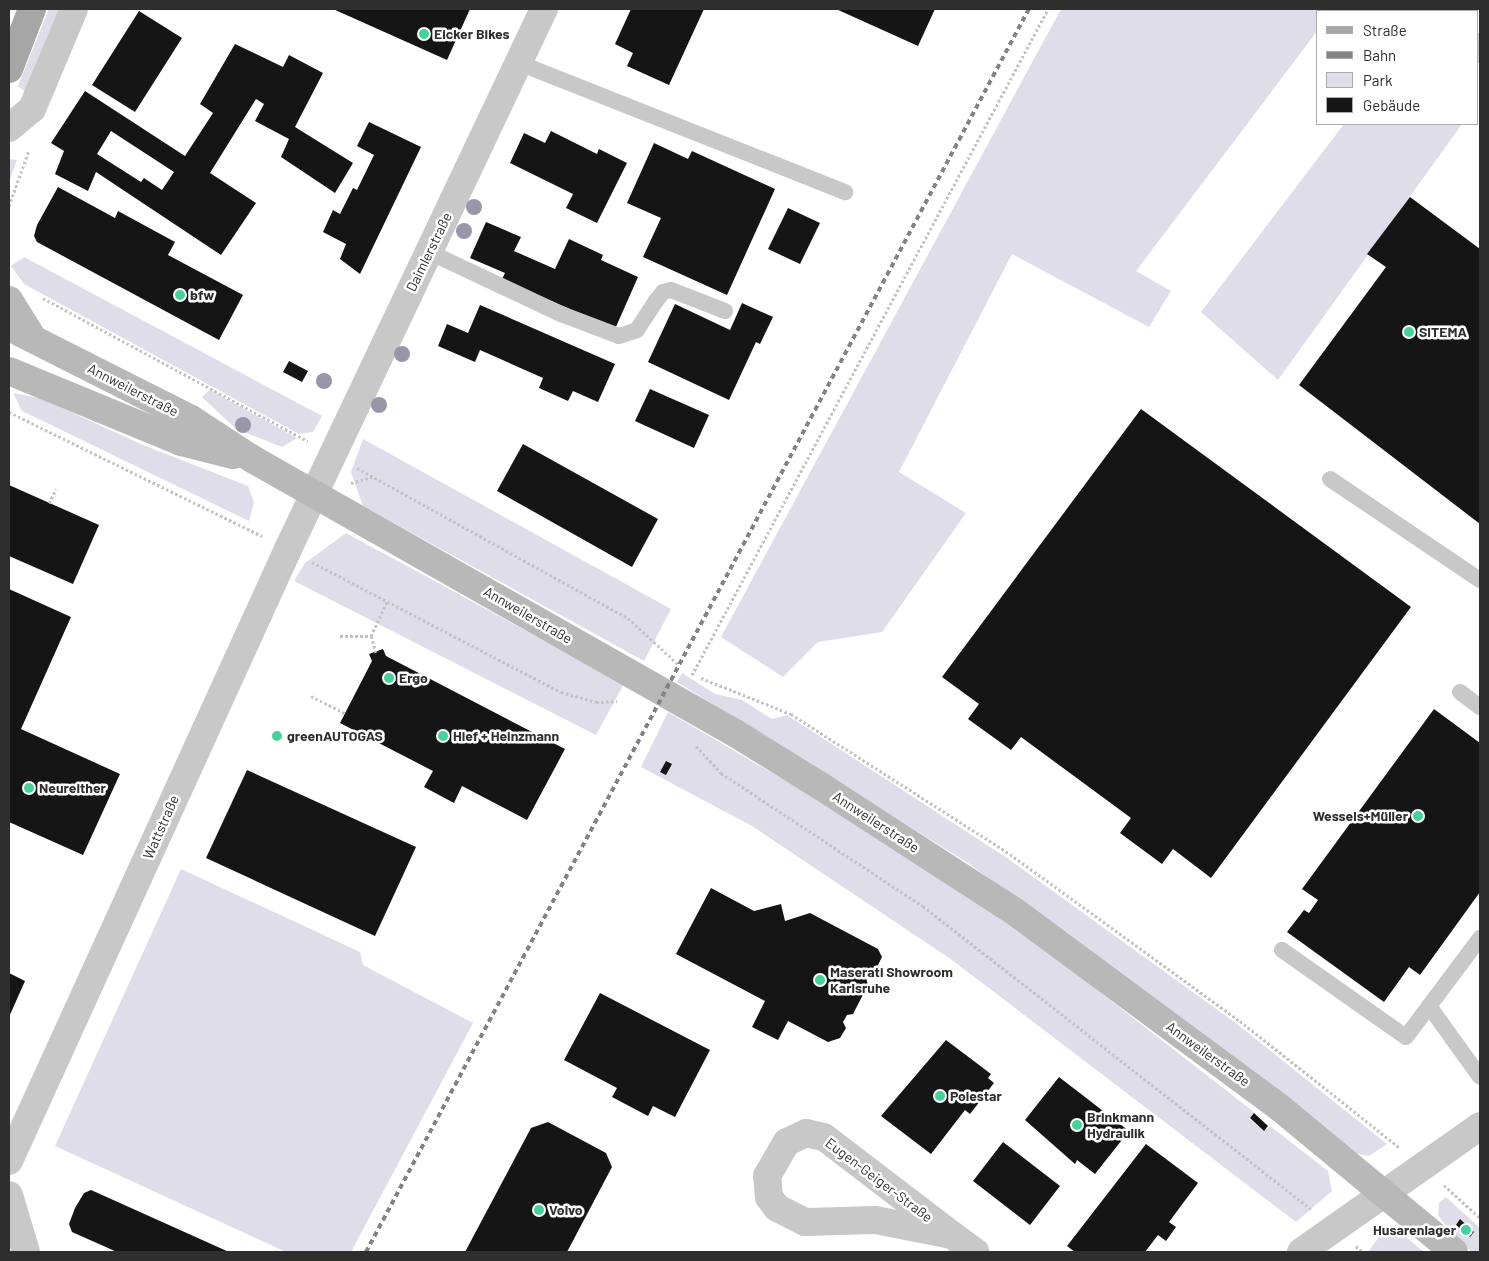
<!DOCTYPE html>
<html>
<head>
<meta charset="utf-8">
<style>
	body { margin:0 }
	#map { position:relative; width:1489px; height:1261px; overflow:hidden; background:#fff; font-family:Barlow,sans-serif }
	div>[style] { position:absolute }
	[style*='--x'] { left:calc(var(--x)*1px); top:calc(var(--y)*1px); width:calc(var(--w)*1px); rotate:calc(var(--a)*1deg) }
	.green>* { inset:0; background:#dfddea }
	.building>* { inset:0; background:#151515 }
	.path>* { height:3px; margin-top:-1.5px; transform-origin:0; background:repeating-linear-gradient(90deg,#c2c2c2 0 2.5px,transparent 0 5px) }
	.lane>* { height:16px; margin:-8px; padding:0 8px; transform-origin:8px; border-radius:8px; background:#c8c8c8 }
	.street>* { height:28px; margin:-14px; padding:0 14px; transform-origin:14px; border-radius:14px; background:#c8c8c8 }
	.secondary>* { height:28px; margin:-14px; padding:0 14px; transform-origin:14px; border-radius:14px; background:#b8b8b8 }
	.primary>* { height:28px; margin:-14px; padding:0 14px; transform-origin:14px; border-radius:14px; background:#a6a6a6 }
	.rail>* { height:4px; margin-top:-2px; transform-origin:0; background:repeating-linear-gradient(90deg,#838383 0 5px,transparent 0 9px) }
	.trees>* { width:16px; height:16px; margin:-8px; border-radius:50%; background:#9a96aa }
	.dots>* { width:14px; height:14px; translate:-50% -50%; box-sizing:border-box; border:2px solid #fff; border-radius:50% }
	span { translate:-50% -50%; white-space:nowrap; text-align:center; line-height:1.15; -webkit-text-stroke:5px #fff; paint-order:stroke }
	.poi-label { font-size:14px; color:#2e2e2e; font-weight:700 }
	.left { translate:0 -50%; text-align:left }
	.right { translate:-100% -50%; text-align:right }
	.street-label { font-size:14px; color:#2e2e2e }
	.frame { position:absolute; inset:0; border:10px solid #2e2e2e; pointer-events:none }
	.legend { position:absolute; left:1316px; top:10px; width:162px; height:115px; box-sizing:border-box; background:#fff; border:1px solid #ababab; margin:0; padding:6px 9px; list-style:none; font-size:15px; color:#2e2e2e }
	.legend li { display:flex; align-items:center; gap:10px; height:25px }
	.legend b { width:25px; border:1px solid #ababab }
</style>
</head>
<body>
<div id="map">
	<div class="green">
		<div style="clip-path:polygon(49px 9px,61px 9px,30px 88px,24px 91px,18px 86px)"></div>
		<div style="clip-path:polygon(1061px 9px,1334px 9px,1318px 11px,1318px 30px,1136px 271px,1171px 291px,1149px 327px,1012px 254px,899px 472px,966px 513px,882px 632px,818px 642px,783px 677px,721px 637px)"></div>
		<div style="clip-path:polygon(1344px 124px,1462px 124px,1278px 380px,1201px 312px)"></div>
		<div style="clip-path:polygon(9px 159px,17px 160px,9px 182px)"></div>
		<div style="clip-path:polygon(24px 257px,322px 416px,313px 432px,299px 434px,24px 284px,11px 266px)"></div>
		<div style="clip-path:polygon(210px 390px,297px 438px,282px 447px,236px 429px,202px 397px)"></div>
		<div style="clip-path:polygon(13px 393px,40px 398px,143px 445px,248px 486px,254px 502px,249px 521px,22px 411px)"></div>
		<div style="clip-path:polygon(363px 439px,671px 609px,644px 661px,363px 506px,351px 472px)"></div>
		<div style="clip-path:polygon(346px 533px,624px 684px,596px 735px,294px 581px,305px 563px)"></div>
		<div style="clip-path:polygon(682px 673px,715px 694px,742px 700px,772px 719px,787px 715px,1007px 858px,1237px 1024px,1387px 1144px,1369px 1156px,1354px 1153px,1136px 985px,968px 863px,677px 682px)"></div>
		<div style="clip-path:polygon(668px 712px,803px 791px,1024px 933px,1254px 1112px,1249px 1119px,1264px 1131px,1270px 1126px,1328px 1171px,1332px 1191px,1296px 1222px,952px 960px,752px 826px,641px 767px)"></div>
		<div style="clip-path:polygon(181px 869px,360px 952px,363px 965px,473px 1023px,351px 1252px,286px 1252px,55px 1146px)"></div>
		<div style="clip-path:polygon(1446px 1197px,1480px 1228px,1480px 1252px,1472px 1252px,1451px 1233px,1438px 1215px,1439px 1203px)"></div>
		<div style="clip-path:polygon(1396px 1229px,1424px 1252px,1368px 1252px,1382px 1233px)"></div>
	</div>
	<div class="building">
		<div style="clip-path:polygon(333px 9px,470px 9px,447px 60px)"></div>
		<div style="clip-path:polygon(631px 9px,704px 9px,669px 85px,627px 66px,633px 53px,615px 44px)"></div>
		<div style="clip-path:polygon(836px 9px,935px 9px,918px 46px)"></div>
		<div style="clip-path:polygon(139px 11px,182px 38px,135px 112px,92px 85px)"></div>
		<div style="clip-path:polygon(evenodd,235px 44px,283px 67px,289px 55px,323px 73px,295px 127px,353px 163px,335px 193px,281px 157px,289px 139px,255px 121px,264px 104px,256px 99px,210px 173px,256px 203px,221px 255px,96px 172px,88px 191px,55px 174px,64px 151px,51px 143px,85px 91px,185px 156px,213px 113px,200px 104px,235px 44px,111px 131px,174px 172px,162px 190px,144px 178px,141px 182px,97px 154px,111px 131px)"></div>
		<div style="clip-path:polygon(369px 122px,421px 147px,360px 274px,340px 259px,346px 244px,323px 232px,333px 210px,340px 214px,353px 188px,357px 190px,374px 155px,357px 146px)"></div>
		<div style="clip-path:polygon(551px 131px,597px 154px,599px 149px,627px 163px,597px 223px,566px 208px,573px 194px,510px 163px,524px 133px,545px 143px)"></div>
		<div style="clip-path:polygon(654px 143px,688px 159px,692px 151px,775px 189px,727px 295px,643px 257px,661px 218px,627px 203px)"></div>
		<div style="clip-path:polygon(58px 187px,115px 218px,118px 211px,175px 242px,168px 255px,243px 295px,219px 340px,37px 242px,34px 236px,37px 225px)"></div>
		<div style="clip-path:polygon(1410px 197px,1480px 249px,1480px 524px,1299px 385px,1386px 267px,1367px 254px)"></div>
		<div style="clip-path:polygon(788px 208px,820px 223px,800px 264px,768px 249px)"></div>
		<div style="clip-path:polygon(486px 222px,521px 237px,514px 251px,555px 269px,569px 239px,603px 255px,601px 260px,638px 277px,615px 329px,502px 279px,505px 273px,470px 258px)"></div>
		<div style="clip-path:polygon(742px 303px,773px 317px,760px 344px,756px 342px,729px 400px,648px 362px,675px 304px,730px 330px)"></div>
		<div style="clip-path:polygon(480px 305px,615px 364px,598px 402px,573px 391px,568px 401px,539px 388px,543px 378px,480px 350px,475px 362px,438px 346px,447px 324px,468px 333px)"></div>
		<div style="clip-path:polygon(289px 361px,308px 371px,302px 382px,283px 372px)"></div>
		<div style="clip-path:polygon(650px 389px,709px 415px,694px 448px,635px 421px)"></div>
		<div style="clip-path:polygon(1141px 409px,1411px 607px,1211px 878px,1173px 849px,1162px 864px,1120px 833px,1131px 818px,1021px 737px,1011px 750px,968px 719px,979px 704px,942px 677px)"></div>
		<div style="clip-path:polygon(523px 444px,658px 519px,632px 567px,497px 491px)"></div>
		<div style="clip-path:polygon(9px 485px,99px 525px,73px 584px,9px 556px)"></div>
		<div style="clip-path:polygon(9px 589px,71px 617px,21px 729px,120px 774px,83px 855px,9px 822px)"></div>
		<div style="clip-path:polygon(383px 649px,386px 656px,565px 749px,527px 820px,462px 786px,454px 803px,424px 787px,433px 771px,340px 723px,372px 661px,369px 654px)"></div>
		<div style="clip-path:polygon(1434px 709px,1480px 743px,1480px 892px,1420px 975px,1409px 967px,1384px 1002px,1287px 932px,1304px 910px,1309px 913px,1318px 900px,1302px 889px)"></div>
		<div style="clip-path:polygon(666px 761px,672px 764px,666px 775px,660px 772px)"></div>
		<div style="clip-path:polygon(247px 770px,416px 847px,375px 936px,206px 858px)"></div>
		<div style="clip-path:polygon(711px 888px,754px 911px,781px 904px,785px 921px,810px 913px,878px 949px,882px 957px,877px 967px,870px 969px,866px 978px,868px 985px,853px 1014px,847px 1015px,843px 1022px,846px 1028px,840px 1038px,828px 1042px,788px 1021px,778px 1040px,752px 1027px,765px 1001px,676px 954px)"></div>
		<div style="clip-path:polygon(9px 973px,25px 981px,9px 1017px)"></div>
		<div style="clip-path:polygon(600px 993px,710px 1050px,675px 1117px,653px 1106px,648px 1116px,612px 1097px,617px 1088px,564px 1060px)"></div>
		<div style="clip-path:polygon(946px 1040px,991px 1074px,988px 1078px,994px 1083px,970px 1114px,965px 1110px,931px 1154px,881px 1116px)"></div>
		<div style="clip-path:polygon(1059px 1077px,1129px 1131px,1095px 1174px,1077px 1160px,1075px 1164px,1025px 1120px)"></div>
		<div style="clip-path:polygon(1254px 1113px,1268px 1126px,1264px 1131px,1250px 1118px)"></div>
		<div style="clip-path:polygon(548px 1122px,606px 1153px,612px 1167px,567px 1252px,465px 1252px,531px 1128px)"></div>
		<div style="clip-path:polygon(1003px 1142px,1060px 1186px,1030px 1225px,973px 1181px)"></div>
		<div style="clip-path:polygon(1146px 1144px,1198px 1183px,1169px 1222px,1176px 1227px,1166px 1241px,1158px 1235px,1145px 1252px,1075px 1252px,1067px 1246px)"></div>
		<div style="clip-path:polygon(91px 1190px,229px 1252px,117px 1252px,72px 1232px,69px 1224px,75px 1208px,84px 1193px)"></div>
		<div style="clip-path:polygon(1460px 1219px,1474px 1232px,1470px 1237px,1456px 1225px)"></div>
	</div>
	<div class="path">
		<div style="--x:1377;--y:9;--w:4;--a:27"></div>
		<div style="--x:9;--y:206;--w:59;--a:-70.3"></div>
		<div style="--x:43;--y:298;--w:301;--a:28.4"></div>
		<div style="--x:9;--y:412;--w:282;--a:26.1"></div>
		<div style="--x:357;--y:468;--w:310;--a:29"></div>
		<div style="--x:628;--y:618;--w:69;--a:42.7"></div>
		<div style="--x:351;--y:483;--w:22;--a:-16"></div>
		<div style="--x:49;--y:503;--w:16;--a:-63"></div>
		<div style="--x:312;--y:562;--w:281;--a:27.6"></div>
		<div style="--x:561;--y:692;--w:36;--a:16"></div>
		<div style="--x:596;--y:702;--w:21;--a:-3"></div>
		<div style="--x:340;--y:636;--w:31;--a:0"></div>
		<div style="--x:371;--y:636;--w:17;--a:73"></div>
		<div style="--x:371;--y:636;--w:38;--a:-65"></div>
		<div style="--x:692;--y:675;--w:755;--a:-61.87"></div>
		<div style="--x:701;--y:678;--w:97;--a:21.8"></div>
		<div style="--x:791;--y:714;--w:260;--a:32.6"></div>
		<div style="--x:1010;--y:854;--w:284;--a:36"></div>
		<div style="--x:1240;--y:1021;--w:203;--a:38.4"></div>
		<div style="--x:311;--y:696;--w:38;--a:27"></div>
		<div style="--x:696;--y:746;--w:37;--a:47"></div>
		<div style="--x:721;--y:773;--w:242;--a:33.4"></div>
		<div style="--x:923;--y:906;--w:492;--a:38"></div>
		<div style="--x:1444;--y:1185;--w:49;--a:42.5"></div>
		<div style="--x:1356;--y:1246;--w:9;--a:41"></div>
	</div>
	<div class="lane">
		<div style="--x:519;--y:63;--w:351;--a:21.6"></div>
		<div style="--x:429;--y:252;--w:146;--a:25.2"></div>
		<div style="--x:561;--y:314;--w:62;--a:20.8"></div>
		<div style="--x:619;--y:336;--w:19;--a:-18"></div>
		<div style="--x:637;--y:330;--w:35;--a:-57"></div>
		<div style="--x:656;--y:301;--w:11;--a:-52"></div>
		<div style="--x:663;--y:292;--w:8;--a:-14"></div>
		<div style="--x:671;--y:290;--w:58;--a:21.3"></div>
		<div style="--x:1330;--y:479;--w:181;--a:34"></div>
		<div style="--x:1460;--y:692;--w:25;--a:37"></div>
		<div style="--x:1282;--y:950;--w:151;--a:35.1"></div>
		<div style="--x:1406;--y:1037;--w:124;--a:-53.2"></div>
		<div style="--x:1429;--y:1006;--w:87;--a:54.3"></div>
	</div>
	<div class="street">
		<div style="--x:1427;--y:9;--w:4;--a:27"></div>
		<div style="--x:1478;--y:47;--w:3;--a:45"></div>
		<div style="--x:9;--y:128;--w:30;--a:-40"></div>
		<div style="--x:32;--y:109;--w:108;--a:-67.2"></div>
		<div style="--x:9;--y:1161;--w:673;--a:-65.49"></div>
		<div style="--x:288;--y:549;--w:598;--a:-64.64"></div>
		<div style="--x:9;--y:1195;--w:59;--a:73.4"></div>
		<div style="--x:952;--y:1235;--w:78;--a:-169"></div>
		<div style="--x:875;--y:1220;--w:70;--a:178.4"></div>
		<div style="--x:805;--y:1222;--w:31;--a:-153"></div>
		<div style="--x:777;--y:1208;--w:14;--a:-126"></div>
		<div style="--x:769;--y:1197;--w:21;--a:-95"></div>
		<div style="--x:767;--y:1176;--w:39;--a:-60"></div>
		<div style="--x:787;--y:1142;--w:21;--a:-25"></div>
		<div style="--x:806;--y:1133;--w:18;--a:13"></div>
		<div style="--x:824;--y:1137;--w:161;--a:37.4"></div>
		<div style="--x:952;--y:1235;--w:29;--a:36"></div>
		<div style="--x:1301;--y:1252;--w:219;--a:-35.1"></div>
	</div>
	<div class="secondary">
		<div style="--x:9;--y:300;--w:44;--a:58.1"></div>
		<div style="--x:9;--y:327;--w:204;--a:26.8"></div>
		<div style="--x:191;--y:419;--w:75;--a:33.1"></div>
		<div style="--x:254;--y:460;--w:553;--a:29.58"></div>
		<div style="--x:735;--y:733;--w:102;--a:31.8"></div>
		<div style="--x:822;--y:787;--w:229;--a:32.9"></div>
		<div style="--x:1014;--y:911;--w:330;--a:36.5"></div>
		<div style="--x:1279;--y:1107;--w:227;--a:39.6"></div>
		<div style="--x:9;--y:371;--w:186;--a:22.4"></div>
		<div style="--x:181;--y:442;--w:54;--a:14"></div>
	</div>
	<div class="primary">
		<div style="--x:9;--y:69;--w:64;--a:-69"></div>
	</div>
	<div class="rail">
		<div style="--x:366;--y:1252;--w:1409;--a:-61.93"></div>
	</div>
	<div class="trees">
		<div style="left:474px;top:207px"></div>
		<div style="left:464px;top:231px"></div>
		<div style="left:402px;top:354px"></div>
		<div style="left:324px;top:381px"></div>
		<div style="left:379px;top:405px"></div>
		<div style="left:243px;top:425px"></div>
	</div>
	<div class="dots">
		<div style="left:424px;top:34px;background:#43d299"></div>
		<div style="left:180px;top:295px;background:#43d299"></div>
		<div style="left:1409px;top:332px;background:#43d299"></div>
		<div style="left:389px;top:678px;background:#43d299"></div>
		<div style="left:277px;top:736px;background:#43d299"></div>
		<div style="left:443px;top:736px;background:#43d299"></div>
		<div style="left:29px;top:788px;background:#43d299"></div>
		<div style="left:1418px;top:816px;background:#43d299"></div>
		<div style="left:820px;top:980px;background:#43d299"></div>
		<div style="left:940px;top:1096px;background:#43d299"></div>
		<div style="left:1077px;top:1125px;background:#43d299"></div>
		<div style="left:539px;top:1210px;background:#43d299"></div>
		<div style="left:1466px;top:1230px;background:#43d299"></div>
	</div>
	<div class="poi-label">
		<span class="left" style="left:434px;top:34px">Eicker Bikes</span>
		<span class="left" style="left:190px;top:295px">bfw</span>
		<span class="left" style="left:1419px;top:332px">SITEMA</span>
		<span class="left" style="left:399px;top:678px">Ergo</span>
		<span class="left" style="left:287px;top:736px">greenAUTOGAS</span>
		<span class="left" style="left:453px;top:736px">Hief + Heinzmann</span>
		<span class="left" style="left:39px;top:788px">Neureither</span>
		<span class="right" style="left:1408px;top:816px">Wessels+Müller</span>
		<span class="left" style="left:830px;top:980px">Maserati Showroom<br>Karlsruhe</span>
		<span class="left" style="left:950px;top:1096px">Polestar</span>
		<span class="left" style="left:1087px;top:1125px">Brinkmann<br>Hydraulik</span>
		<span class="left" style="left:549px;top:1210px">Volvo</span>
		<span class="right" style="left:1456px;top:1230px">Husarenlager</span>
	</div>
	<div class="street-label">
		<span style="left:429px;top:252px;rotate:-64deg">Daimlerstraße</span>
		<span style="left:133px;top:390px;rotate:27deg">Annweilerstraße</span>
		<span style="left:528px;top:615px;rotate:30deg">Annweilerstraße</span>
		<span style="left:876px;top:822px;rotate:33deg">Annweilerstraße</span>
		<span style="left:161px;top:827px;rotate:-66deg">Wattstraße</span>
		<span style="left:1208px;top:1054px;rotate:36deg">Annweilerstraße</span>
		<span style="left:879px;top:1180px;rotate:37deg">Eugen-Geiger-Straße</span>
	</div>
	<div class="frame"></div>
	<ul class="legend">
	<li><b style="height:6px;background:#a6a6a6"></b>Straße</li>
	<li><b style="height:6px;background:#838383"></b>Bahn</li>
	<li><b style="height:14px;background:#dfddea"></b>Park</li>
	<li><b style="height:14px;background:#151515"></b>Gebäude</li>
	</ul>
</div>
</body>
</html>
